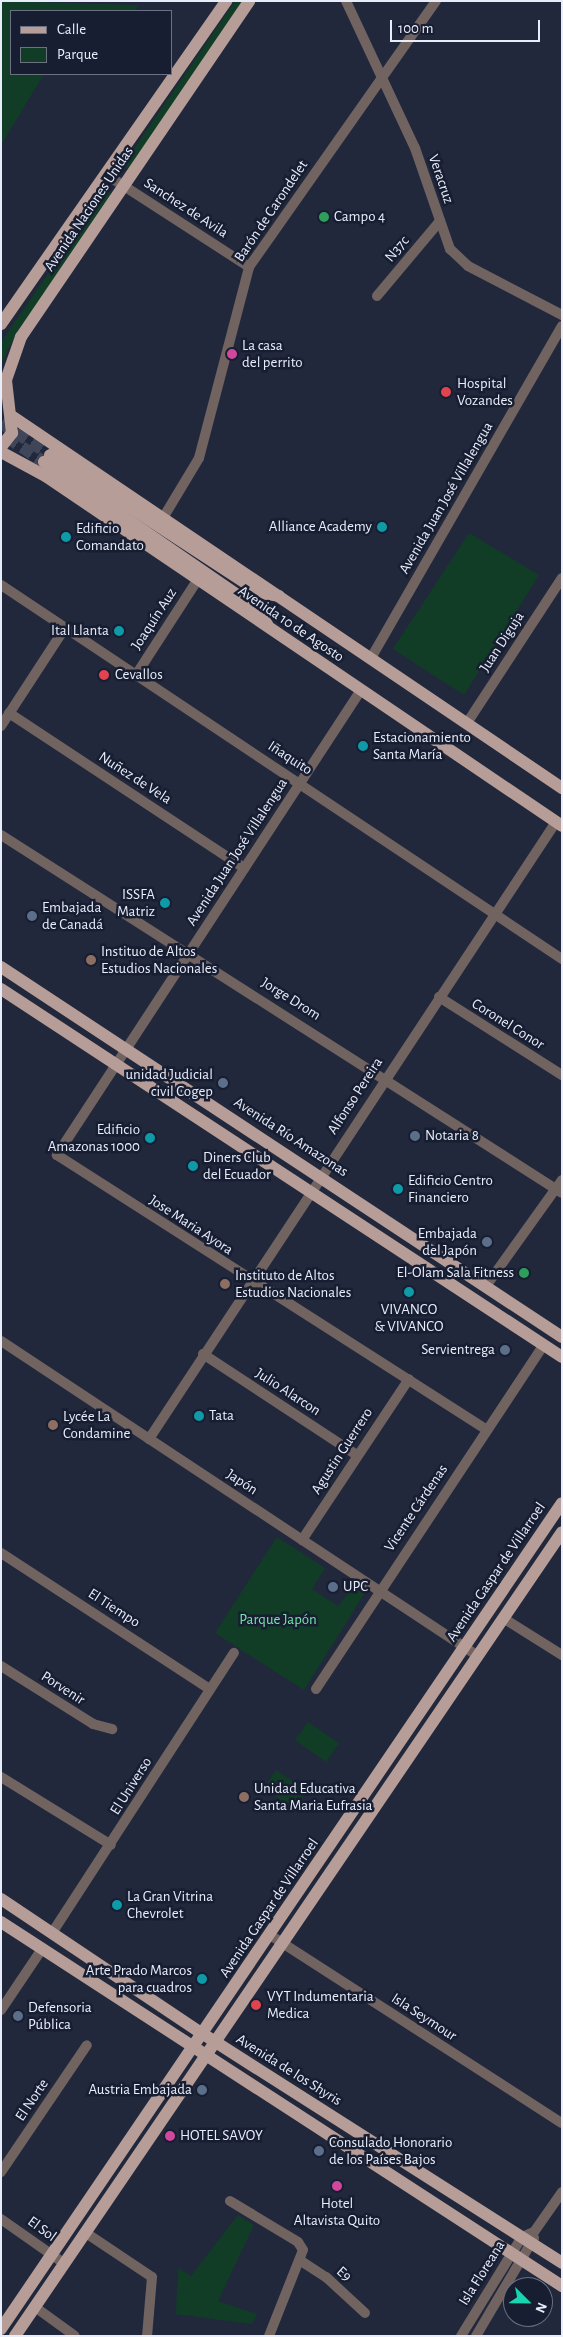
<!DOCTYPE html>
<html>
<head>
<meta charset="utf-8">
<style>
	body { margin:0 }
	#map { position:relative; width:563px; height:2337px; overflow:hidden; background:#21283c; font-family:"Alegreya Sans",sans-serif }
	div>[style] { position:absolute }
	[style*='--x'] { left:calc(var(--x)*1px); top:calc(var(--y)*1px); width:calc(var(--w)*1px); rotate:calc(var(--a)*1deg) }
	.green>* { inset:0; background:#113d27 }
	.major-tunnel>* { height:12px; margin-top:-6px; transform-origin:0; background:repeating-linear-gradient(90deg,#3f4659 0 12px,transparent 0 18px) }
	.minor>* { height:10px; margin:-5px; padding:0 5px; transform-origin:5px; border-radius:5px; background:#706360 }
	.major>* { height:12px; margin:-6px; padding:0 6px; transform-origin:6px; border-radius:6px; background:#b79d97 }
	.dots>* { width:14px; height:14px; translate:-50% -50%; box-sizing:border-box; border:2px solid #181e32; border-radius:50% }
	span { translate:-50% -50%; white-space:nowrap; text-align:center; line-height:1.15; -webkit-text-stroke:5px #181e32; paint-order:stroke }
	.street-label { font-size:15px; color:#e8edfb }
	.poi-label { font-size:15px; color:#e8edfb }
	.left { translate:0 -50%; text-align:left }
	.right { translate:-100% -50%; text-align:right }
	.park-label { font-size:15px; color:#71e8a8 }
	.frame { position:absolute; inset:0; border:2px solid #e8edfb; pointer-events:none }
	.legend { position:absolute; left:10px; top:10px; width:162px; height:65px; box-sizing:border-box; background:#181e32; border:1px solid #6b7182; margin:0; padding:6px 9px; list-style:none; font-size:15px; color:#e8edfb }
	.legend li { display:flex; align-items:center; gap:10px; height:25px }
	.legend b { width:25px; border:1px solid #6b7182 }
	.north { position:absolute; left:503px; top:2277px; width:50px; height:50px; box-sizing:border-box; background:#181e32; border:1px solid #6b7182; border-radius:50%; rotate:113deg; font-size:14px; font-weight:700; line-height:20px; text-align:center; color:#e8edfb }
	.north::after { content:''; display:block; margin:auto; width:18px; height:22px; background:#18d5b2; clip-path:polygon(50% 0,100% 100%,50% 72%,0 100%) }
	.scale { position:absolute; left:390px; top:20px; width:150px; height:22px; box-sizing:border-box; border:2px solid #e8edfb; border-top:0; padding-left:6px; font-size:15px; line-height:18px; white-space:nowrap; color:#e8edfb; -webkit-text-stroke:4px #181e32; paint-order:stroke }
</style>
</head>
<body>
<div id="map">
	<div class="green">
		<div style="clip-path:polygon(1px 1px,139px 5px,135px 11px,11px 11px,11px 74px,44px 74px,1px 145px)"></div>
		<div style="clip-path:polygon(235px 1px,244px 1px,129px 170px,123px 165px)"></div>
		<div style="clip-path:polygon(106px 190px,112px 194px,8px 349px,1px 365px,1px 342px)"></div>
		<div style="clip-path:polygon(469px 533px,539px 575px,464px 695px,393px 649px)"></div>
		<div style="clip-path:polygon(277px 1537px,325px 1568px,312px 1589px,338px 1606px,353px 1587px,364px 1594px,304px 1690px,215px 1633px)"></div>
		<div style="clip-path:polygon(308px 1722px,339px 1743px,326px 1762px,295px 1740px)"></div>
		<div style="clip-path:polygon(276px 1770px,307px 1791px,294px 1810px,264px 1788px)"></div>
		<div style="clip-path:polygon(238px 2215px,254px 2225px,218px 2301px,257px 2314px,252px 2324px,176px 2314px,178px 2268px,191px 2276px)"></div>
	</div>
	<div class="major-tunnel">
		<div style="--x:1;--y:423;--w:59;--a:33.1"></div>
		<div style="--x:7;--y:437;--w:45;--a:34"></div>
	</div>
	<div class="minor">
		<div style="--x:346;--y:1;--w:162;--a:64.9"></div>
		<div style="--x:415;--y:148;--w:107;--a:70.9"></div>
		<div style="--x:450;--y:249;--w:25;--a:43"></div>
		<div style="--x:468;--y:266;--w:106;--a:27.5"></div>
		<div style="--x:107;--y:175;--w:169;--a:32.9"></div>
		<div style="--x:377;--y:296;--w:98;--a:-50"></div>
		<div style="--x:163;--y:518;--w:70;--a:-59"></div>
		<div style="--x:199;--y:458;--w:197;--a:-75.3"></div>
		<div style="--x:249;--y:267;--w:325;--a:-54.9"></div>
		<div style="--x:1;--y:585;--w:674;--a:33.69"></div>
		<div style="--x:371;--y:658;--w:383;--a:-60.1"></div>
		<div style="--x:136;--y:675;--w:114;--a:-57.1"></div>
		<div style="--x:361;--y:690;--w:556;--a:123.18"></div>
		<div style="--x:57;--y:1155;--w:510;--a:32.6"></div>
		<div style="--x:9;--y:713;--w:282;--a:33.4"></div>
		<div style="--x:467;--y:723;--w:173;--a:-56.8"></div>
		<div style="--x:1;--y:726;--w:117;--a:-56.9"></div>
		<div style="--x:1;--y:835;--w:665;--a:32.54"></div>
		<div style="--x:439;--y:997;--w:146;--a:32.4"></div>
		<div style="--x:486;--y:1286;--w:130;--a:-54.4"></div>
		<div style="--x:1;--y:1341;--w:572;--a:33.44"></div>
		<div style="--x:203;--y:1354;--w:184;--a:33.3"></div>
		<div style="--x:149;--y:1439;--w:739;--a:-56.59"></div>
		<div style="--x:302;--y:1540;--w:193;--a:-56.4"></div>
		<div style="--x:1;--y:1553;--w:249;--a:33.1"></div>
		<div style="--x:503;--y:1618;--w:70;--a:32.1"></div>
		<div style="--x:1;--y:1666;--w:109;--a:32.2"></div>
		<div style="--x:93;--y:1724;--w:20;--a:15"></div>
		<div style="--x:316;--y:1689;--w:413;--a:-56.5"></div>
		<div style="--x:1;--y:1777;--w:129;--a:31.7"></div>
		<div style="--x:52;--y:1933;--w:334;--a:-57"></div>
		<div style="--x:270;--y:1935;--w:347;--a:32.8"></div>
		<div style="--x:1;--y:2010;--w:73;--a:-56.1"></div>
		<div style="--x:1;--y:2172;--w:153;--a:-55.9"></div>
		<div style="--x:230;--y:2201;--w:79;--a:31.1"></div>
		<div style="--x:298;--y:2242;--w:9;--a:58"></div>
		<div style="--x:303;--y:2250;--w:92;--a:111.6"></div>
		<div style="--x:1;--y:2219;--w:78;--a:35.1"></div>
		<div style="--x:86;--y:2233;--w:79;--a:33.7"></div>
		<div style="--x:152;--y:2277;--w:59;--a:94.8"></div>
		<div style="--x:301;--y:2261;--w:30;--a:33"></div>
		<div style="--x:326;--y:2277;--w:53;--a:42.7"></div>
		<div style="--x:35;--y:2307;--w:49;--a:35.9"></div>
		<div style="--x:461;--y:2336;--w:116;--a:-58.4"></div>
		<div style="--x:522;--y:2237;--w:13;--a:-23"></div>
		<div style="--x:534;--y:2232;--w:49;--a:-55"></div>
		<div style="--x:476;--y:2336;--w:114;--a:-59.4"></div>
	</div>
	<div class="major">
		<div style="--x:1;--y:324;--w:394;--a:-55.1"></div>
		<div style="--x:13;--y:417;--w:663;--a:34.05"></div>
		<div style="--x:1;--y:447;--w:18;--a:-52"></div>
		<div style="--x:12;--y:433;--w:53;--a:-96.5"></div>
		<div style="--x:6;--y:380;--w:46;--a:-70.8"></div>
		<div style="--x:21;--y:337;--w:406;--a:-55.8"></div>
		<div style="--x:1;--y:452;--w:52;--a:28.5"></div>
		<div style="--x:47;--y:477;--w:622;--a:34.12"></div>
		<div style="--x:50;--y:455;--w:252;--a:33.2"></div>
		<div style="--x:261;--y:593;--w:18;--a:9"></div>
		<div style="--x:44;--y:462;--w:256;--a:34.5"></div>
		<div style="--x:255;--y:607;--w:21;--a:55"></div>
		<div style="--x:1;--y:967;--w:672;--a:33.41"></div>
		<div style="--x:1;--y:989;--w:671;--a:33.26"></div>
		<div style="--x:1;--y:1899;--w:243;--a:33.8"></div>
		<div style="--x:203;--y:2034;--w:426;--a:32.5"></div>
		<div style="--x:1;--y:1922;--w:669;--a:32.98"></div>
		<div style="--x:1;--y:2329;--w:998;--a:-55.82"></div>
		<div style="--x:15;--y:2336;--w:972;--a:-55.77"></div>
	</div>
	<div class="dots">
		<div style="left:324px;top:217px;background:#2e9e5b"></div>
		<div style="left:232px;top:354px;background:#d1479c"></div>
		<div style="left:446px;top:392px;background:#e0444e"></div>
		<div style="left:382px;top:527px;background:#0f9aa8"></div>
		<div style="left:66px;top:537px;background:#0f9aa8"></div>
		<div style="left:119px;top:631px;background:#0f9aa8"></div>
		<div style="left:104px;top:675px;background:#e0444e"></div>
		<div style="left:363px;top:746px;background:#0f9aa8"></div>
		<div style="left:165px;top:903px;background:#0f9aa8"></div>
		<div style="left:32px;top:916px;background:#5c6f8a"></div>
		<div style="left:91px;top:960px;background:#8d6e63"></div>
		<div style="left:223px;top:1083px;background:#5c6f8a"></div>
		<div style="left:415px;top:1136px;background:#5c6f8a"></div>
		<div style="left:150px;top:1138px;background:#0f9aa8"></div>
		<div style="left:193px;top:1166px;background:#0f9aa8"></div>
		<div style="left:398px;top:1189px;background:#0f9aa8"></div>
		<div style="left:487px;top:1242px;background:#5c6f8a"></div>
		<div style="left:524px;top:1273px;background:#2e9e5b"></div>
		<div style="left:225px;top:1284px;background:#8d6e63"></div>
		<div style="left:409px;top:1292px;background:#0f9aa8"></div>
		<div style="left:505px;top:1350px;background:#5c6f8a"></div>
		<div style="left:199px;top:1416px;background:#0f9aa8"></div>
		<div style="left:53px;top:1425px;background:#8d6e63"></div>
		<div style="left:333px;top:1587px;background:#5c6f8a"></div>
		<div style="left:244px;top:1797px;background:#8d6e63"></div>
		<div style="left:117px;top:1905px;background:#0f9aa8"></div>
		<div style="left:202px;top:1979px;background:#0f9aa8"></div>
		<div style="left:256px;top:2005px;background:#e0444e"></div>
		<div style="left:18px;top:2016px;background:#5c6f8a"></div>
		<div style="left:202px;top:2090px;background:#5c6f8a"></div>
		<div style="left:170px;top:2136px;background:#d1479c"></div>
		<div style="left:319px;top:2151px;background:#5c6f8a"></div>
		<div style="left:337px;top:2186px;background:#d1479c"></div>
	</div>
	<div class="street-label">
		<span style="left:441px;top:179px;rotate:71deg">Veracruz</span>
		<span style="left:186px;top:208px;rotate:33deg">Sanchez de Avila</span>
		<span style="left:89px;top:209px;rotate:-56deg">Avenida Naciones Unidas</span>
		<span style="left:271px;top:211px;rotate:-56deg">Barón de Carondelet</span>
		<span style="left:397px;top:249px;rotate:-50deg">N37c</span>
		<span style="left:446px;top:498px;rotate:-60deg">Avenida Juan José Villalengua</span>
		<span style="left:154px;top:619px;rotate:-57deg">Joaquín Auz</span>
		<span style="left:291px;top:624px;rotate:34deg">Avenida 10 de Agosto</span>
		<span style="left:502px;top:642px;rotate:-57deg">Juan Diguja</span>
		<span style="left:290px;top:758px;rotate:33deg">Iñaquito</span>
		<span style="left:135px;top:778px;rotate:33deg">Nuñez de Vela</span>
		<span style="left:237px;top:852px;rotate:-57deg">Avenida Juan José Villalengua</span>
		<span style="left:291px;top:999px;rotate:32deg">Jorge Drom</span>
		<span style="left:508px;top:1024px;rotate:32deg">Coronel Conor</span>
		<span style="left:355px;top:1096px;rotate:-57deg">Alfonso Pereira</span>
		<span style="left:291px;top:1137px;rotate:33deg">Avenida Río Amazonas</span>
		<span style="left:191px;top:1225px;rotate:33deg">Jose Maria Ayora</span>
		<span style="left:288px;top:1392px;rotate:33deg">Julio Alarcon</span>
		<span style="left:342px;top:1451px;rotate:-57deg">Agustin Guerrero</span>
		<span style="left:242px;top:1482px;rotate:33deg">Japón</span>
		<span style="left:416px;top:1508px;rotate:-56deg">Vicente Cárdenas</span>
		<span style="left:496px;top:1572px;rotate:-56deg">Avenida Gaspar de Villarroel</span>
		<span style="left:114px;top:1608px;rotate:33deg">El Tiempo</span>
		<span style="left:63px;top:1688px;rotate:33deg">Porvenir</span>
		<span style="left:131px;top:1786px;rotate:-58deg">El Universo</span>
		<span style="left:269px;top:1908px;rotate:-56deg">Avenida Gaspar de Villarroel</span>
		<span style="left:424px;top:2017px;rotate:33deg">Isla Seymour</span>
		<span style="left:289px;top:2070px;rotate:32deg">Avenida de los Shyris</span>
		<span style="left:32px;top:2100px;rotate:-56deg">El Norte</span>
		<span style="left:42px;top:2229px;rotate:36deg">El Sol</span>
		<span style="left:482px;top:2273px;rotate:-58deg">Isla Floreana</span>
		<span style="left:344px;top:2274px;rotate:42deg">E9</span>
	</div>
	<div class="poi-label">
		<span class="left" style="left:334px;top:217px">Campo 4</span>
		<span class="left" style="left:242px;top:354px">La casa<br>del perrito</span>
		<span class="left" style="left:457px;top:392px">Hospital<br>Vozandes</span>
		<span class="right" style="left:372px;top:527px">Alliance Academy</span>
		<span class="left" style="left:76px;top:537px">Edificio<br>Comandato</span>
		<span class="right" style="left:109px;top:631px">Ital Llanta</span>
		<span class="left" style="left:115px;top:675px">Cevallos</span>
		<span class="left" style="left:373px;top:746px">Estacionamiento<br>Santa María</span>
		<span class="right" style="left:155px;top:903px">ISSFA<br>Matriz</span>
		<span class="left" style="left:42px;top:916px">Embajada<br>de Canadá</span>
		<span class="left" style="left:101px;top:960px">Instituo de Altos<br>Estudios Nacionales</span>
		<span class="right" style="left:213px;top:1083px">unidad Judicial<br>civil Cogep</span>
		<span class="right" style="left:140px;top:1138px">Edificio<br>Amazonas 1000</span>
		<span class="left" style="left:425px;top:1136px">Notaria 8</span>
		<span class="left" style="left:203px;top:1166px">Diners Club<br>del Ecuador</span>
		<span class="left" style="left:408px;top:1189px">Edificio Centro<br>Financiero</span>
		<span class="right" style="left:477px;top:1242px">Embajada<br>del Japón</span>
		<span class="right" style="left:514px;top:1273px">El-Olam Sala Fitness</span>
		<span class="left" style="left:235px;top:1284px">Instituto de Altos<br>Estudios Nacionales</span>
		<span style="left:409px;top:1318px">VIVANCO<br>&amp; VIVANCO</span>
		<span class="right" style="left:495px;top:1350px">Servientrega</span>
		<span class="left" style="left:63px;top:1425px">Lycée La<br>Condamine</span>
		<span class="left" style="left:209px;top:1416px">Tata</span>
		<span class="left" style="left:343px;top:1587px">UPC</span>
		<span class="left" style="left:254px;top:1797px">Unidad Educativa<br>Santa Maria Eufrasia</span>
		<span class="left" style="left:127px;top:1905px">La Gran Vitrina<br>Chevrolet</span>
		<span class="right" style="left:192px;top:1979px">Arte Prado Marcos<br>para cuadros</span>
		<span class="left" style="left:267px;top:2005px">VYT Indumentaria<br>Medica</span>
		<span class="left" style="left:28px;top:2016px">Defensoria<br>Pública</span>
		<span class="right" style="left:192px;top:2090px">Austria Embajada</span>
		<span class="left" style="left:180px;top:2136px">HOTEL SAVOY</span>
		<span class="left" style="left:329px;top:2151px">Consulado Honorario<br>de los Países Bajos</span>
		<span style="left:337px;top:2212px">Hotel<br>Altavista Quito</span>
	</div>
	<div class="park-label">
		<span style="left:278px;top:1620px">Parque Japón</span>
	</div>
	<div class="frame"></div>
	<ul class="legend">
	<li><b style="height:6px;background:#b79d97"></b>Calle</li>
	<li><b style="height:14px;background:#113d27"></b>Parque</li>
	</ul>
	<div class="north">N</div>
	<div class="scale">100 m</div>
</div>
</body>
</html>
